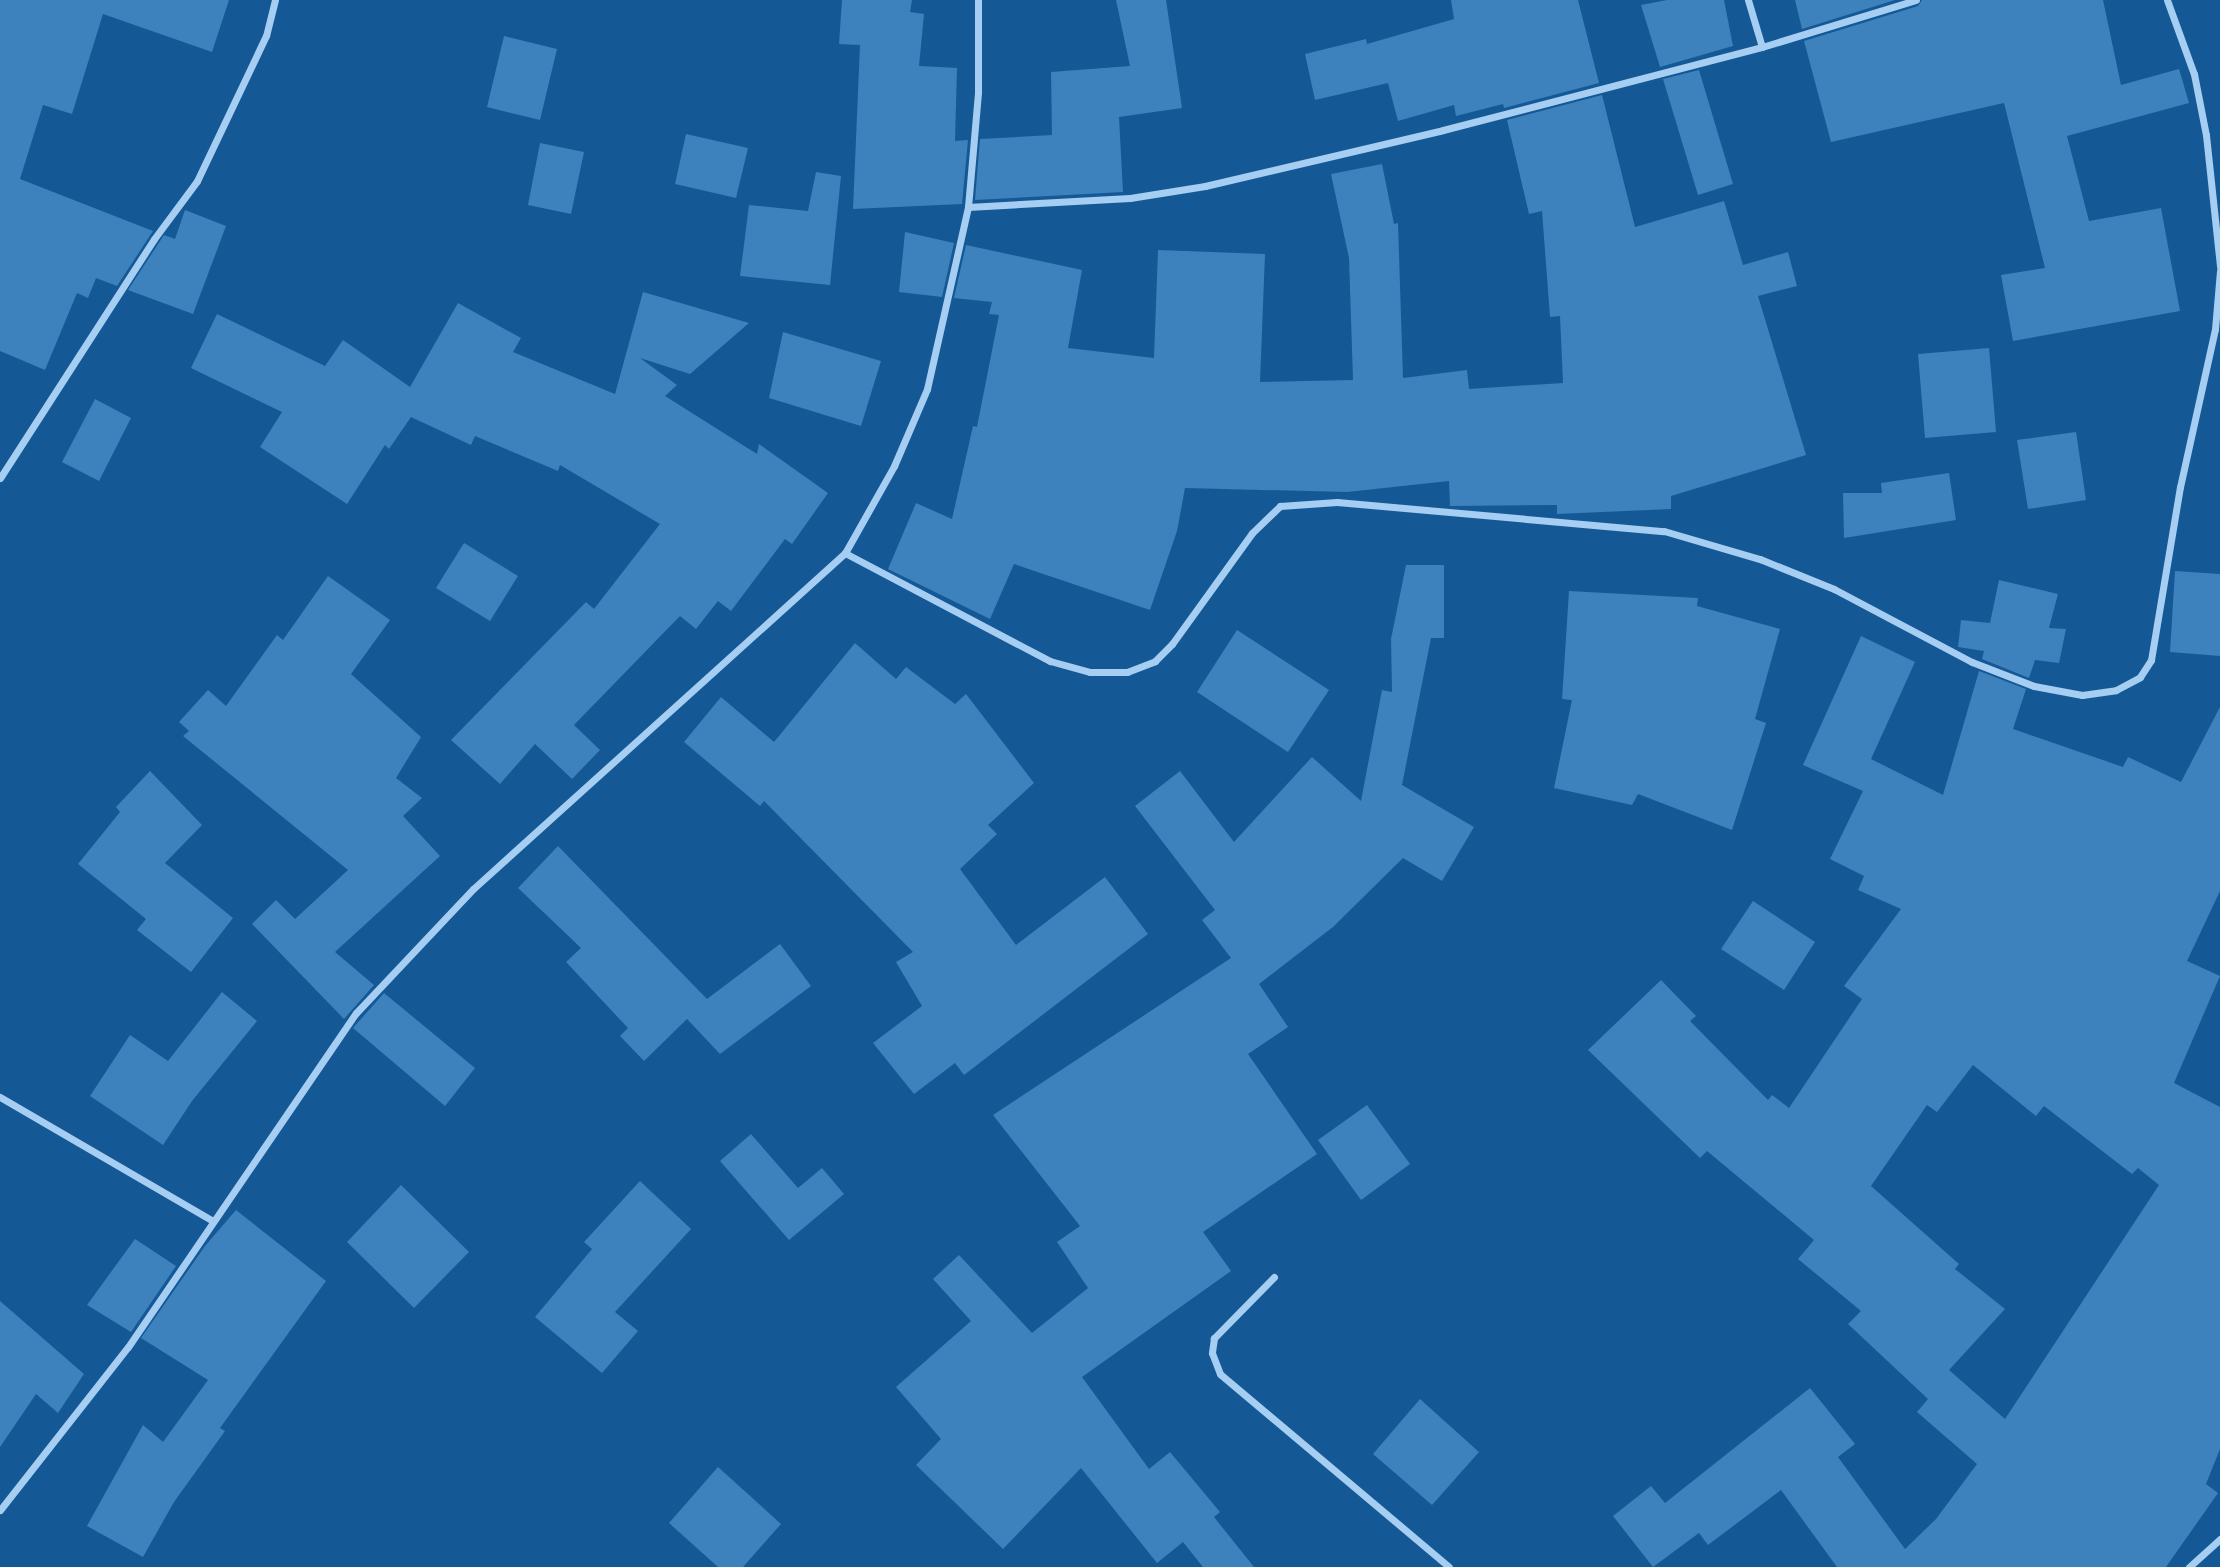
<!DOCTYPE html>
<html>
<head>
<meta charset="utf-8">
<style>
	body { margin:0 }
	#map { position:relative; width:2220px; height:1567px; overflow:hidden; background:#155896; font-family:"Alegreya Sans",sans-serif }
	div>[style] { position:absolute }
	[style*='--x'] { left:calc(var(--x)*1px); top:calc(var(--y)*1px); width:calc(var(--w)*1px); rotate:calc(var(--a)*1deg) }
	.building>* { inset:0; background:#3d81bd }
	.street>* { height:7px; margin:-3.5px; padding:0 3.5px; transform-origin:3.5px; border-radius:3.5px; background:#a5cef2 }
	span { translate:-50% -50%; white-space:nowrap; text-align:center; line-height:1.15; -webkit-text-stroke:5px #155896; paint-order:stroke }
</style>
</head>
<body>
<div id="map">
	<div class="building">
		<div style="clip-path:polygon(0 0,229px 0,212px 52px,103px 14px,72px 114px,43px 105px,20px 179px,153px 231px,117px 286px,96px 278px,88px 298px,77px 293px,45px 370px,0 351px)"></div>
		<div style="clip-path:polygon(842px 0,912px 0,910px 12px,924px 14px,919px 66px,957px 68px,955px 141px,968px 140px,962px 204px,853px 209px,860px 45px,839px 44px)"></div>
		<div style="clip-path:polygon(1116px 0,1166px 0,1182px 108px,1119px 117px,1123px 192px,975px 200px,980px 139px,1052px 135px,1051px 72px,1130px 66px)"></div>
		<div style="clip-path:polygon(1451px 0,1578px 0,1599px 83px,1504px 108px,1503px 104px,1456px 116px,1454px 105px,1398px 121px,1388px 83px,1315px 100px,1305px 54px,1366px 39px,1367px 44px,1454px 19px)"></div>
		<div style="clip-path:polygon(1667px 0,1724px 0,1733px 46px,1660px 67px,1641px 5px)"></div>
		<div style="clip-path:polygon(1795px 0,1895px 0,1802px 29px)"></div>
		<div style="clip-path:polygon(1922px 0,2103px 0,2121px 85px,2179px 69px,2189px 103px,2067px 136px,2089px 221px,2161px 208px,2180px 311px,2013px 341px,2001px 275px,2045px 268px,2004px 103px,1831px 142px,1804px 41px,1918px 6px)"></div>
		<div style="clip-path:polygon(504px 36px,557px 49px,540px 120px,487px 107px)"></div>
		<div style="clip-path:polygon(1699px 70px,1733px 184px,1698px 195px,1663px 79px)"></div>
		<div style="clip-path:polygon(1602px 95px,1635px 227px,1724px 201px,1743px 265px,1788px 252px,1797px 286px,1758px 296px,1806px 455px,1671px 496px,1671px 509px,1557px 514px,1557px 505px,1450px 506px,1449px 481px,1347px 492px,1185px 488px,1177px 531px,1150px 610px,1014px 564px,990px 619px,888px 569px,916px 503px,952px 519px,973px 426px,977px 427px,999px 315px,989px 314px,992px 302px,954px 298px,966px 245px,1082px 270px,1068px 348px,1154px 358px,1158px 250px,1265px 254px,1260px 382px,1353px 380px,1349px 258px,1331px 174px,1382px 164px,1394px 224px,1398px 223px,1403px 378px,1467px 370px,1469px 389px,1563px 383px,1560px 316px,1550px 317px,1542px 211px,1529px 214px,1507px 120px)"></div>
		<div style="clip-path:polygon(686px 134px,748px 148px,736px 198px,675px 184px)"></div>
		<div style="clip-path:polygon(540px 143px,584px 152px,571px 214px,528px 205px)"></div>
		<div style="clip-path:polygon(816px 172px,841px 176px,830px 285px,740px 276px,749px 205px,808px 211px)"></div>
		<div style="clip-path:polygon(185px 210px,226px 226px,193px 314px,128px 290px,164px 235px,175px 239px)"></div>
		<div style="clip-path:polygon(905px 232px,954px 243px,942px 297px,899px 292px)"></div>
		<div style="clip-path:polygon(643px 292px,749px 323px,690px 374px,640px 358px,677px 385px,665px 396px,757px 454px,759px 444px,828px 493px,792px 544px,785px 539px,731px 611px,718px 601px,696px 629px,680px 616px,574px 725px,600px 750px,572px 779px,535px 744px,500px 784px,451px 740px,586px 602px,594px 609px,660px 524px,560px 465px,558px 471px,475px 436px,471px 445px,411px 417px,389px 449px,385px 445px,347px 504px,260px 447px,282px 412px,191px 368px,217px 314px,325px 366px,343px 340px,410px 387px,458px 303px,521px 338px,513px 352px,615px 394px)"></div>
		<div style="clip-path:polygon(783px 332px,881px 361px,861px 426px,769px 398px)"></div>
		<div style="clip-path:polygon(1989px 348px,1996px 432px,1925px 438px,1918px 354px)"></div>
		<div style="clip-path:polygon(95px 399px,131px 418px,99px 481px,62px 462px)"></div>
		<div style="clip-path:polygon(2076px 432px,2086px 500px,2028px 509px,2017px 440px)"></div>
		<div style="clip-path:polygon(1949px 473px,1956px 520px,1844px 538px,1843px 493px,1882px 493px,1881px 483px)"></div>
		<div style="clip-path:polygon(464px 543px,518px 576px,490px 621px,436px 588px)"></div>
		<div style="clip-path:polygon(1406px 565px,1444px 565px,1444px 638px,1431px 638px,1402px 785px,1474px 827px,1442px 881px,1403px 858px,1333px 927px,1259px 984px,1288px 1027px,1248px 1054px,1317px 1154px,1203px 1232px,1231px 1271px,1082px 1377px,1149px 1469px,1170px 1452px,1220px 1512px,1214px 1517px,1254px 1567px,1203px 1567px,1183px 1542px,1157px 1563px,1081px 1468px,1003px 1549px,916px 1465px,941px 1439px,896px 1387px,971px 1321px,933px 1279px,959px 1255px,1032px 1333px,1088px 1288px,1057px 1242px,1080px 1226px,993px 1115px,1231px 958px,1202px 920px,1215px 910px,1135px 806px,1180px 771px,1234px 842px,1312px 757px,1361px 801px,1382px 690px,1392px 692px,1391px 639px)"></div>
		<div style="clip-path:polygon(2175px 571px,2220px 574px,2220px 656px,2170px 652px)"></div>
		<div style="clip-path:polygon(328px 576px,390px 620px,351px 674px,421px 737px,396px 778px,422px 798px,403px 816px,440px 856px,335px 952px,374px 985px,344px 1019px,252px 924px,276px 900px,295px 919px,348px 870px,183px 736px,189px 731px,179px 722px,208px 690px,226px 706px,277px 635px,283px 640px)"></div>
		<div style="clip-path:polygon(1999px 580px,2058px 594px,2049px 628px,2066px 629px,2059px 663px,2035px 660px,2029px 678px,1982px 659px,1984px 651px,1958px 647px,1961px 620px,1990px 623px)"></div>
		<div style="clip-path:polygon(1569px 591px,1698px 598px,1697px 606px,1780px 629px,1755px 719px,1766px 723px,1732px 830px,1638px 794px,1632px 805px,1554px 788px,1572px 700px,1562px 699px)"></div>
		<div style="clip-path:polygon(1237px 630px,1329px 690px,1288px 752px,1197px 692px)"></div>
		<div style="clip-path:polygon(evenodd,1861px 636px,1915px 662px,1871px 759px,1943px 795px,1979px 671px,2026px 689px,2013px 729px,2123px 767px,2128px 757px,2181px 782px,2220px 707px,2220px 891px,2187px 961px,2220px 976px,2174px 1083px,2220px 1107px,2220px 1449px,2206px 1484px,2218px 1493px,2166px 1567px,1837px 1567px,1781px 1490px,1708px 1545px,1699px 1533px,1653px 1567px,1613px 1516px,1651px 1486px,1665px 1503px,1810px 1388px,1855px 1444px,1838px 1457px,1905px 1549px,1936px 1519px,1977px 1464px,1917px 1412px,1928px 1399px,1848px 1324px,1861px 1311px,1798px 1259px,1814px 1240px,1707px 1151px,1700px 1158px,1588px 1050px,1661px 980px,1696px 1016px,1690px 1021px,1768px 1100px,1772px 1095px,1789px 1108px,1862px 999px,1844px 986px,1901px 909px,1858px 890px,1864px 876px,1830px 859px,1863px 791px,1803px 765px,1861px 636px,1973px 1065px,2036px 1116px,2044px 1106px,2132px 1174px,2138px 1168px,2159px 1185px,2005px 1419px,1949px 1370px,2005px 1309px,1955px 1269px,1959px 1264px,1871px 1186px,1927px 1105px,1937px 1112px,1973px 1065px)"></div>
		<div style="clip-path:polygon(855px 643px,896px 679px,906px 667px,955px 704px,966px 694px,1034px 783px,988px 825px,997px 834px,960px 869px,1016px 945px,1105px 877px,1148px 934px,964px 1075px,955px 1063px,914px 1094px,873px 1043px,922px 1006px,896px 962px,913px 952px,764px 801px,760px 806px,684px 742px,721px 697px,774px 742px)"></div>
		<div style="clip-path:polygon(150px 771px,202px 825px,165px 863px,233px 918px,191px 972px,137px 930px,146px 919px,78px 864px,120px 812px,116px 807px)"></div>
		<div style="clip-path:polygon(558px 846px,707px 999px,780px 944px,811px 986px,720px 1054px,687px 1019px,644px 1061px,620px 1036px,628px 1028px,566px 962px,581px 948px,518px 888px)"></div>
		<div style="clip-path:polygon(1753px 901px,1815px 942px,1784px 990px,1721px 949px)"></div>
		<div style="clip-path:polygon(222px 992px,257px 1021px,192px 1101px,163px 1145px,90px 1096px,130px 1035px,168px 1061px)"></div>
		<div style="clip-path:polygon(384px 993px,475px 1068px,445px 1106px,353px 1028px)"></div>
		<div style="clip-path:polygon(1367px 1105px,1410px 1164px,1361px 1200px,1318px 1140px)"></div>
		<div style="clip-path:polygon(751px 1134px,798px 1188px,822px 1168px,844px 1194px,789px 1240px,720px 1161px)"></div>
		<div style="clip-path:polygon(640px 1181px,691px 1229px,615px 1312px,638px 1331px,602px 1373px,535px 1317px,592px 1249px,584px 1242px)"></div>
		<div style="clip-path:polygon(401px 1185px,469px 1252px,414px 1308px,347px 1242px)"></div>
		<div style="clip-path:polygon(236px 1210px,326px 1281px,220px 1428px,225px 1431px,174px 1502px,143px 1557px,87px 1526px,143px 1425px,163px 1442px,208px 1380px,141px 1338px,205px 1246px)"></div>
		<div style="clip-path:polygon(135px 1239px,176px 1266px,131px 1332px,87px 1305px)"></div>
		<div style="clip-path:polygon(0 1301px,84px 1374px,58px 1413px,36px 1394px,0 1447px)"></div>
		<div style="clip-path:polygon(1420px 1399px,1479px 1452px,1432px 1505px,1373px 1454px)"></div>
		<div style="clip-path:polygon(718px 1467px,781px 1524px,743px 1567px,718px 1567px,669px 1523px)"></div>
	</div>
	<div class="street">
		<div style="--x:1748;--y:0;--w:49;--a:73.4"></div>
		<div style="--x:2167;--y:0;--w:79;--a:70"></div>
		<div style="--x:2194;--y:74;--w:62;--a:78.9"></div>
		<div style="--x:2206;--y:135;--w:133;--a:83.9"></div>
		<div style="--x:968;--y:207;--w:162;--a:-3.2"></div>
		<div style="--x:1130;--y:198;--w:76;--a:-9.1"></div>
		<div style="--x:1205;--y:186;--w:244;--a:-13.2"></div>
		<div style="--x:1443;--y:130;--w:330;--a:-14.6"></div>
		<div style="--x:1762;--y:47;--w:161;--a:-17"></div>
		<div style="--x:0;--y:478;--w:284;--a:-57.2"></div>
		<div style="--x:154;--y:239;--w:72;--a:-53.4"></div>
		<div style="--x:197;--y:181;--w:161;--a:-64.6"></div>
		<div style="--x:266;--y:36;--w:37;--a:-76"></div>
		<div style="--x:845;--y:553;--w:232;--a:27.8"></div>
		<div style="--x:1050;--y:661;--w:41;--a:15.4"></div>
		<div style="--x:1090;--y:672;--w:37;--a:0"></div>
		<div style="--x:1127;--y:672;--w:30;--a:-21"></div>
		<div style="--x:1155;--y:661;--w:24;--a:-45"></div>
		<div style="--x:1172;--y:644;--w:137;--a:-54.2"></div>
		<div style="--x:1252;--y:533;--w:39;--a:-44"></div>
		<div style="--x:1280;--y:506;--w:57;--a:-4"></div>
		<div style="--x:1337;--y:502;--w:328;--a:5.1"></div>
		<div style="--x:1664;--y:531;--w:100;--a:16.3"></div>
		<div style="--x:1760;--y:559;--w:80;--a:22.1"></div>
		<div style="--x:1834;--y:589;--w:156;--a:27.9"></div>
		<div style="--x:1972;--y:662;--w:66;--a:21.2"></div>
		<div style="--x:2034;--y:686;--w:49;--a:10.6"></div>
		<div style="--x:2082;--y:695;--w:34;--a:-8"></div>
		<div style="--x:2116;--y:690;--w:27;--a:-28"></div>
		<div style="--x:2140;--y:677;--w:20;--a:-57"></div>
		<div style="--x:2151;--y:660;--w:175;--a:-80.5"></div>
		<div style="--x:2180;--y:487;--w:162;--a:-77.5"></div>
		<div style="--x:2215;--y:329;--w:58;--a:-85.1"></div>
		<div style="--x:0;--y:1097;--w:244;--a:30.2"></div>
		<div style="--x:1274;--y:1277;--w:86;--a:134.5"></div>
		<div style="--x:1214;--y:1338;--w:15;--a:98"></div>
		<div style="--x:1212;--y:1353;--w:22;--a:69"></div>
		<div style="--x:1220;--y:1374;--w:299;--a:40.1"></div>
		<div style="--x:0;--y:1510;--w:207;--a:-51.9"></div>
		<div style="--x:128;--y:1347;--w:404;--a:-55.7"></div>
		<div style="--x:356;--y:1013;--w:170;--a:-46.7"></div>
		<div style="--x:473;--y:889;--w:501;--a:-42.09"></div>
		<div style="--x:845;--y:553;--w:100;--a:-60.6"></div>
		<div style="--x:894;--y:466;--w:84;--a:-66.8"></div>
		<div style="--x:927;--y:389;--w:187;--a:-77.3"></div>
		<div style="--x:968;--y:207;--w:115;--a:-85"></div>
		<div style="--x:978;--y:92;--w:92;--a:-90"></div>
		<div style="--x:2189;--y:1567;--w:42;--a:-42.1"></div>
	</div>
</div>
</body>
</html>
